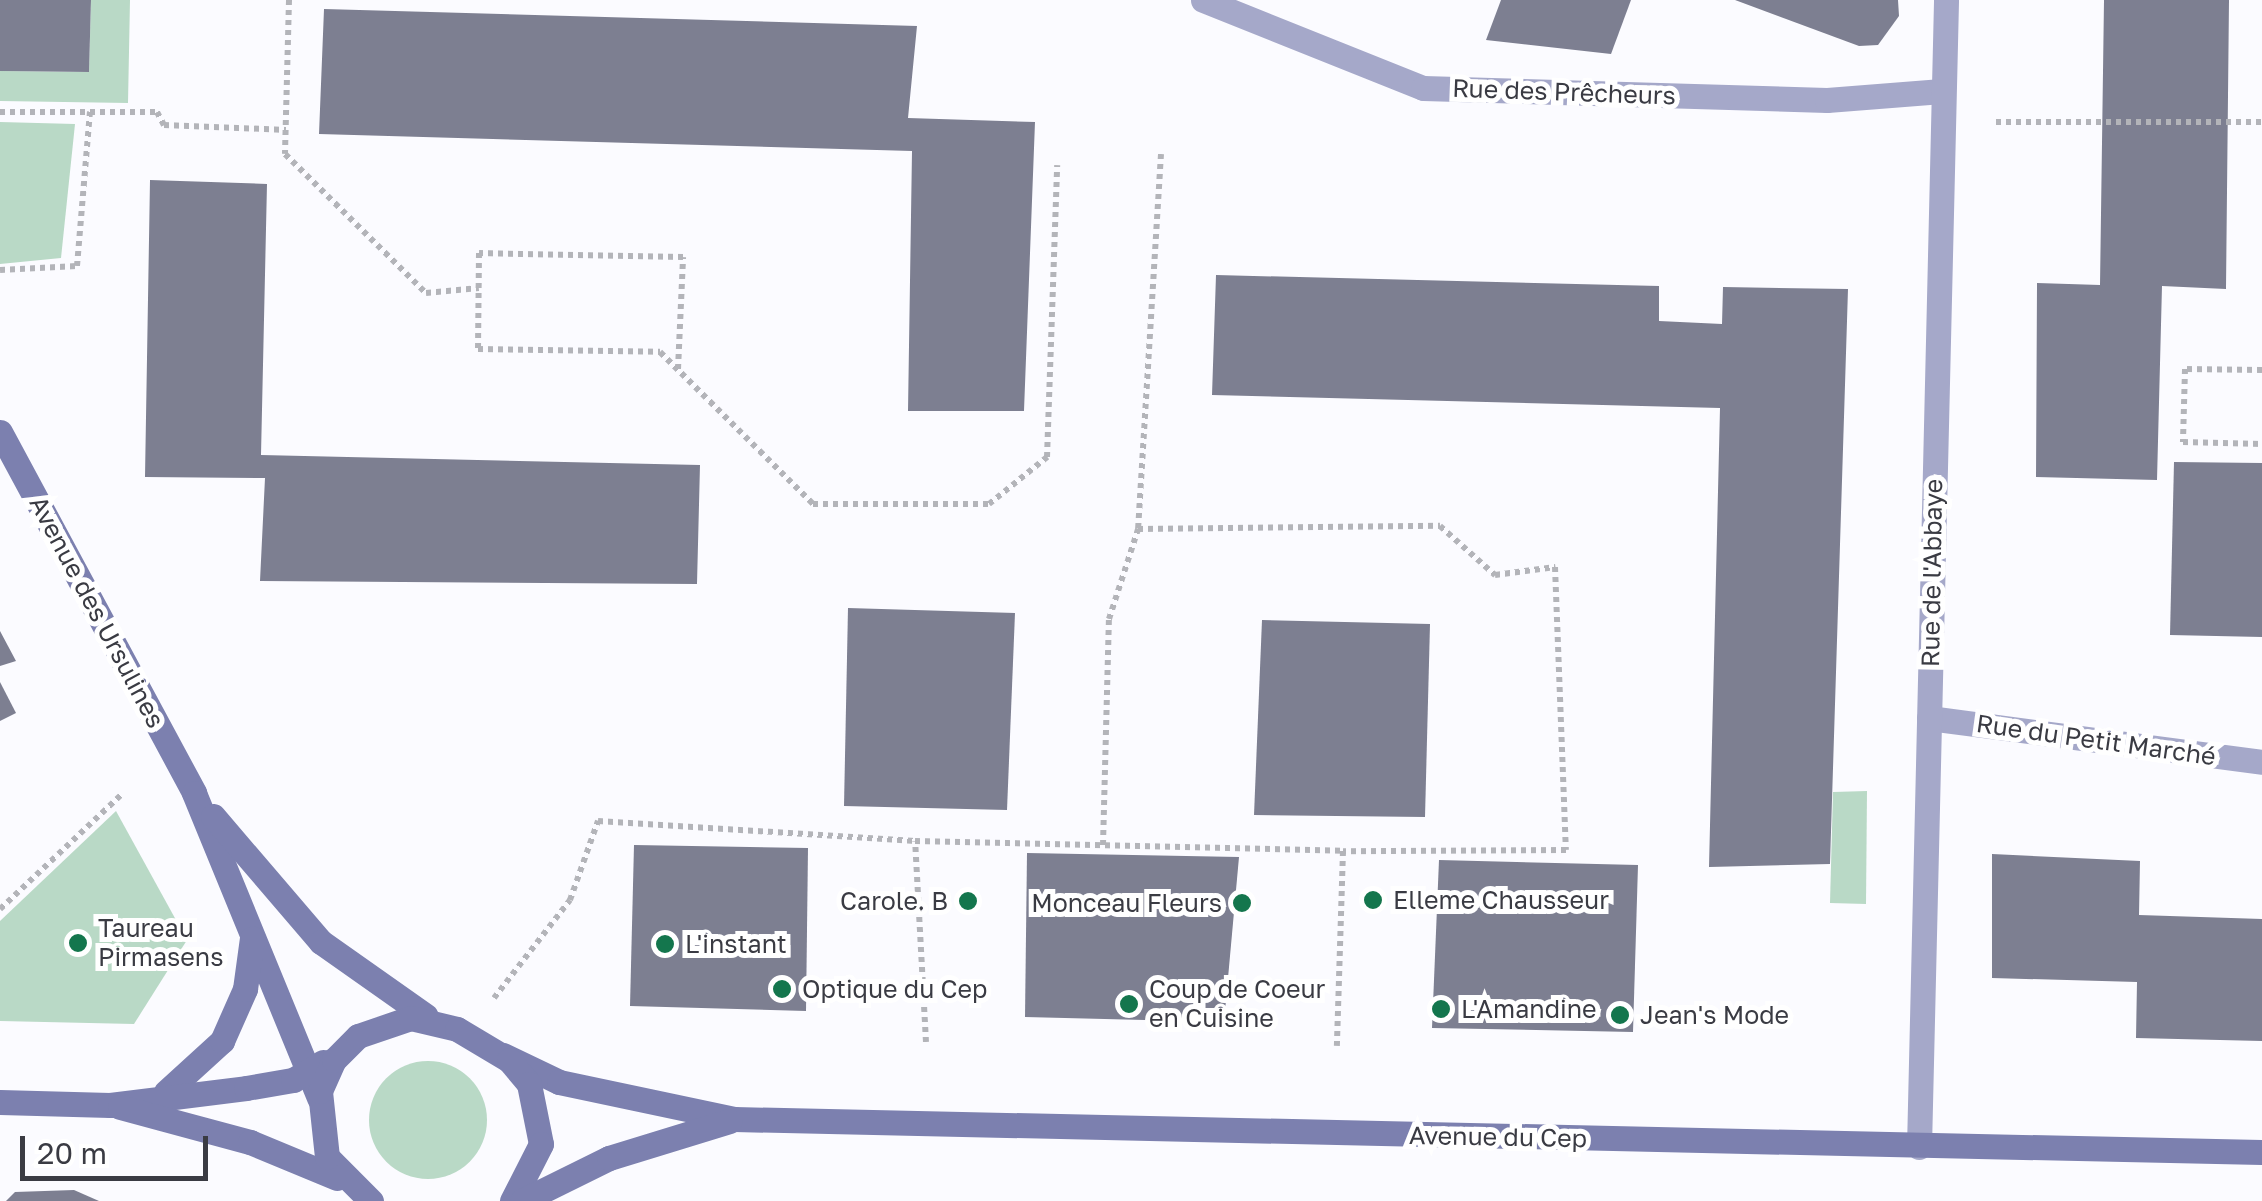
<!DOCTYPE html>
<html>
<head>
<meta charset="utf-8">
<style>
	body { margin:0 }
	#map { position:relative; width:2262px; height:1201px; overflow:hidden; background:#fbfbff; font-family:"Golos Text",sans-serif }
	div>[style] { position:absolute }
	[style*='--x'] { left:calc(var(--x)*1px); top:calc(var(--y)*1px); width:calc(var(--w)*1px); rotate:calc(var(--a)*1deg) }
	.green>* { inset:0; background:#b9d9c6 }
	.round { border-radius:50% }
	.building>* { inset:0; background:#7d7f91 }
	.path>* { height:6px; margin-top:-3px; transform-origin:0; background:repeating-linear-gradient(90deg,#b3b4b9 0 5px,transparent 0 10px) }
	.street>* { height:25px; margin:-12.5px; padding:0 12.5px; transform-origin:12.5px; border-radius:12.5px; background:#a5a8c9 }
	.secondary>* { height:25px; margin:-12.5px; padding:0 12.5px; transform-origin:12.5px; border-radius:12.5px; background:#7c80af }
	.dots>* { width:28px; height:28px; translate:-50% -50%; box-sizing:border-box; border:5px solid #fff; border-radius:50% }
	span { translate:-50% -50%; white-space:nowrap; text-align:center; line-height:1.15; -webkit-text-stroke:10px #fff; paint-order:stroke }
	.street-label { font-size:25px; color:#3a3b43 }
	.poi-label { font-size:25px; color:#3a3b43 }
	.left { translate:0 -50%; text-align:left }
	.right { translate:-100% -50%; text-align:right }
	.scale { position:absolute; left:20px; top:1136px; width:188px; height:45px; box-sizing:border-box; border:5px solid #3a3b43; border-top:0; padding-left:12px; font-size:30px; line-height:35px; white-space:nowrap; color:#3a3b43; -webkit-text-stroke:8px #fff; paint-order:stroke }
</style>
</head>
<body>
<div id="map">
	<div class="green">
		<div style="clip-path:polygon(91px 0,130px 0,128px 103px,0 101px,0 71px,89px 72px)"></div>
		<div style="clip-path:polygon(0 122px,75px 124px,61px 258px,0 264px)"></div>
		<div style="clip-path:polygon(1867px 791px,1866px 904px,1830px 903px,1833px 792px)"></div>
		<div style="clip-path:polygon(116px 811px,187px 940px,134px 1024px,0 1021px,0 921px)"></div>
		<div class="round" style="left:369px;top:1061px;width:118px;height:118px"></div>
	</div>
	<div class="building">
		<div style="clip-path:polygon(0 0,91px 0,89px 72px,0 71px)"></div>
		<div style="clip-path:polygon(1501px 0,1631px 0,1611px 54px,1486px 40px)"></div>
		<div style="clip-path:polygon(1735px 0,1898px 0,1899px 16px,1878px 45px,1859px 46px)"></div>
		<div style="clip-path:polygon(2104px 0,2229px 0,2226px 289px,2162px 286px,2157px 480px,2036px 477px,2037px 283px,2100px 285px)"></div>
		<div style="clip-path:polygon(324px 9px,917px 26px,908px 118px,1035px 122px,1024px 411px,908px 411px,912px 151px,319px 134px)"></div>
		<div style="clip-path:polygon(150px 180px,267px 184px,261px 455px,700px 465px,697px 584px,260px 581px,265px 478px,145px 477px)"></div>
		<div style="clip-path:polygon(1216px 275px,1659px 286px,1659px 321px,1722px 324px,1723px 287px,1848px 289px,1830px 864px,1709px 867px,1720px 408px,1212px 395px)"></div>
		<div style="clip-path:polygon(2174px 462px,2262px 463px,2262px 637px,2170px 635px)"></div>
		<div style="clip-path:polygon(848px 608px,1015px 613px,1007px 810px,844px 806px)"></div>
		<div style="clip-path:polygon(1262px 620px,1430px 624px,1425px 817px,1254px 815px)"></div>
		<div style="clip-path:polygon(0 631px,16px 661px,0 666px)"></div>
		<div style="clip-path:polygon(0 682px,16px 713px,0 721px)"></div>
		<div style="clip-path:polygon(634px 845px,808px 848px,806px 1011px,630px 1006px)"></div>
		<div style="clip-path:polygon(1027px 853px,1239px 857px,1224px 1022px,1025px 1017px)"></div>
		<div style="clip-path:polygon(1992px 854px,2140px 861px,2139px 915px,2262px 919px,2262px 1041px,2136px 1038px,2137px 982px,1992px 978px)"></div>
		<div style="clip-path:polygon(1439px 860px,1638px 865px,1633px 1032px,1432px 1028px)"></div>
		<div style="clip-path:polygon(74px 1190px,99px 1201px,6px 1201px,15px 1192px)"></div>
	</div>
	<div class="path">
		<div style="--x:289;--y:0;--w:154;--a:91.5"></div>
		<div style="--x:285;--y:154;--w:198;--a:44.6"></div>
		<div style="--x:426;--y:293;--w:53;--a:-5.4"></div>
		<div style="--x:0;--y:112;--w:157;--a:0"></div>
		<div style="--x:157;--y:112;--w:15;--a:62"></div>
		<div style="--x:164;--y:125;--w:122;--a:2.3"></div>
		<div style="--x:1996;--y:122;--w:266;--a:0"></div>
		<div style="--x:1161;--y:154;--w:376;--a:93.5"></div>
		<div style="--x:1138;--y:529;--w:302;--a:-0.6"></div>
		<div style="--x:1440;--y:526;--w:74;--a:41.7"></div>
		<div style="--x:1495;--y:575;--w:61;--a:-7.6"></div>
		<div style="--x:1555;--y:567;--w:283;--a:87.8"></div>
		<div style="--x:1566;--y:850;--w:223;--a:179.7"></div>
		<div style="--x:1343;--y:851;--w:195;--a:91.8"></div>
		<div style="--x:0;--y:270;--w:77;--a:-3"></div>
		<div style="--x:77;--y:266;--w:155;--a:-85.2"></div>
		<div style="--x:678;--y:369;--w:112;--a:-87.4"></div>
		<div style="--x:683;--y:257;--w:204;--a:-178.9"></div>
		<div style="--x:479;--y:253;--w:96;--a:90.6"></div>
		<div style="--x:478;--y:349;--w:182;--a:0.9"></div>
		<div style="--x:660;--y:352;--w:216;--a:44.8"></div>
		<div style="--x:813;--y:504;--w:176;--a:0"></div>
		<div style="--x:989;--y:504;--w:75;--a:-39"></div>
		<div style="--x:1047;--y:457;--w:292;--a:-88"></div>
		<div style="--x:2262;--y:370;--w:77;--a:-179.3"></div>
		<div style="--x:2185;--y:369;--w:73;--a:91.6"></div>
		<div style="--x:2183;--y:442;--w:79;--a:1.5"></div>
		<div style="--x:1103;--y:845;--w:226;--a:-88.5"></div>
		<div style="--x:1109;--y:619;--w:95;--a:-72.1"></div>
		<div style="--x:0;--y:909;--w:166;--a:-43.3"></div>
		<div style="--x:494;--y:998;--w:124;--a:-52.2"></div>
		<div style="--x:570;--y:900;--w:84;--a:-70.5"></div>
		<div style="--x:598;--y:821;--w:318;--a:3.6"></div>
		<div style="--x:926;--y:1042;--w:201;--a:-93.1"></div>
		<div style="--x:915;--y:841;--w:428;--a:1.3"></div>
	</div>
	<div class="street">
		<div style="--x:1203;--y:0;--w:237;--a:21.8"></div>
		<div style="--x:1423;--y:88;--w:404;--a:1.7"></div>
		<div style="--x:1827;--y:100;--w:115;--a:-4.5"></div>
		<div style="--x:1929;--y:718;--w:336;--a:7.5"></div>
		<div style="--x:1919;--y:1147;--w:1147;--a:-88.65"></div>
	</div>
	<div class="secondary">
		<div style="--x:0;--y:432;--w:410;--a:61.7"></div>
		<div style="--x:194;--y:793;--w:330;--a:67.7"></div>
		<div style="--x:213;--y:816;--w:166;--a:49.4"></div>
		<div style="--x:321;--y:942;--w:128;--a:35.2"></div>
		<div style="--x:503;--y:1055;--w:62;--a:25.7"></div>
		<div style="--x:559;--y:1082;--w:179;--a:11.9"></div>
		<div style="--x:734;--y:1119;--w:1528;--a:1.24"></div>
		<div style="--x:166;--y:1092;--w:76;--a:-42.3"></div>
		<div style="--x:222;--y:1041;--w:57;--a:-66.1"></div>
		<div style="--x:245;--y:989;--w:51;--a:-82.2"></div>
		<div style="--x:0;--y:1102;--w:110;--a:1.6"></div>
		<div style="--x:110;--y:1105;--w:137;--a:-7.1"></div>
		<div style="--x:246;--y:1088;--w:48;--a:-9.7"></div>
		<div style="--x:293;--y:1080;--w:35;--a:-31"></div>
		<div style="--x:120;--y:1107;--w:135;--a:15.1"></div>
		<div style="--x:250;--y:1142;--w:94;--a:22.5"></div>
		<div style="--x:371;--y:1201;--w:62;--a:-135"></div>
		<div style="--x:327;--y:1157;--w:66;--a:-96.1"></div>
		<div style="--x:320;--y:1091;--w:34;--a:-66"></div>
		<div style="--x:334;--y:1060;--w:34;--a:-45"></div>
		<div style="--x:358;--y:1036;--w:56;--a:-18.8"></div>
		<div style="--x:411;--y:1018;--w:47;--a:13.4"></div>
		<div style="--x:457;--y:1029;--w:61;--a:30.8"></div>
		<div style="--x:509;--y:1060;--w:31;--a:50"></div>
		<div style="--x:529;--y:1084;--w:61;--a:78.7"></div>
		<div style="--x:541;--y:1144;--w:64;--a:117"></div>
		<div style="--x:522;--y:1201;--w:97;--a:-26.3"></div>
		<div style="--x:609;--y:1158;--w:126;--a:-17.1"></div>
	</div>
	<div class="dots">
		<div style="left:1373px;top:900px;background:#14764d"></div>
		<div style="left:968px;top:901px;background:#14764d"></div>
		<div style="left:1242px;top:903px;background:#14764d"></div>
		<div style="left:78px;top:943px;background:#14764d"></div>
		<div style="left:665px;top:944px;background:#14764d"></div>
		<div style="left:782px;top:989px;background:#14764d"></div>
		<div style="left:1129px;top:1004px;background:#14764d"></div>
		<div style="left:1441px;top:1009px;background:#14764d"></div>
		<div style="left:1620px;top:1015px;background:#14764d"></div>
	</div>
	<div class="street-label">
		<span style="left:1564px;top:92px;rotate:2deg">Rue des Prêcheurs</span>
		<span style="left:1932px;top:573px;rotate:-89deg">Rue de l'Abbaye</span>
		<span style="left:97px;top:612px;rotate:62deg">Avenue des Ursulines</span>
		<span style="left:2096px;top:740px;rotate:8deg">Rue du Petit Marché</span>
		<span style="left:1498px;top:1137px;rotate:1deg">Avenue du Cep</span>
	</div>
	<div class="poi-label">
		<span class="left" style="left:1393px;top:900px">Elleme Chausseur</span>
		<span class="right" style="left:948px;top:901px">Carole. B</span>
		<span class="right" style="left:1222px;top:903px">Monceau Fleurs</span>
		<span class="left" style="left:98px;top:943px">Taureau<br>Pirmasens</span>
		<span class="left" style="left:685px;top:944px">L'instant</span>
		<span class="left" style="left:802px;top:989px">Optique du Cep</span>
		<span class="left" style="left:1149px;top:1004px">Coup de Coeur<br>en Cuisine</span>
		<span class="left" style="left:1461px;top:1009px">L'Amandine</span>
		<span class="left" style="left:1640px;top:1015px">Jean's Mode</span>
	</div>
	<div class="scale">20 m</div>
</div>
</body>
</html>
